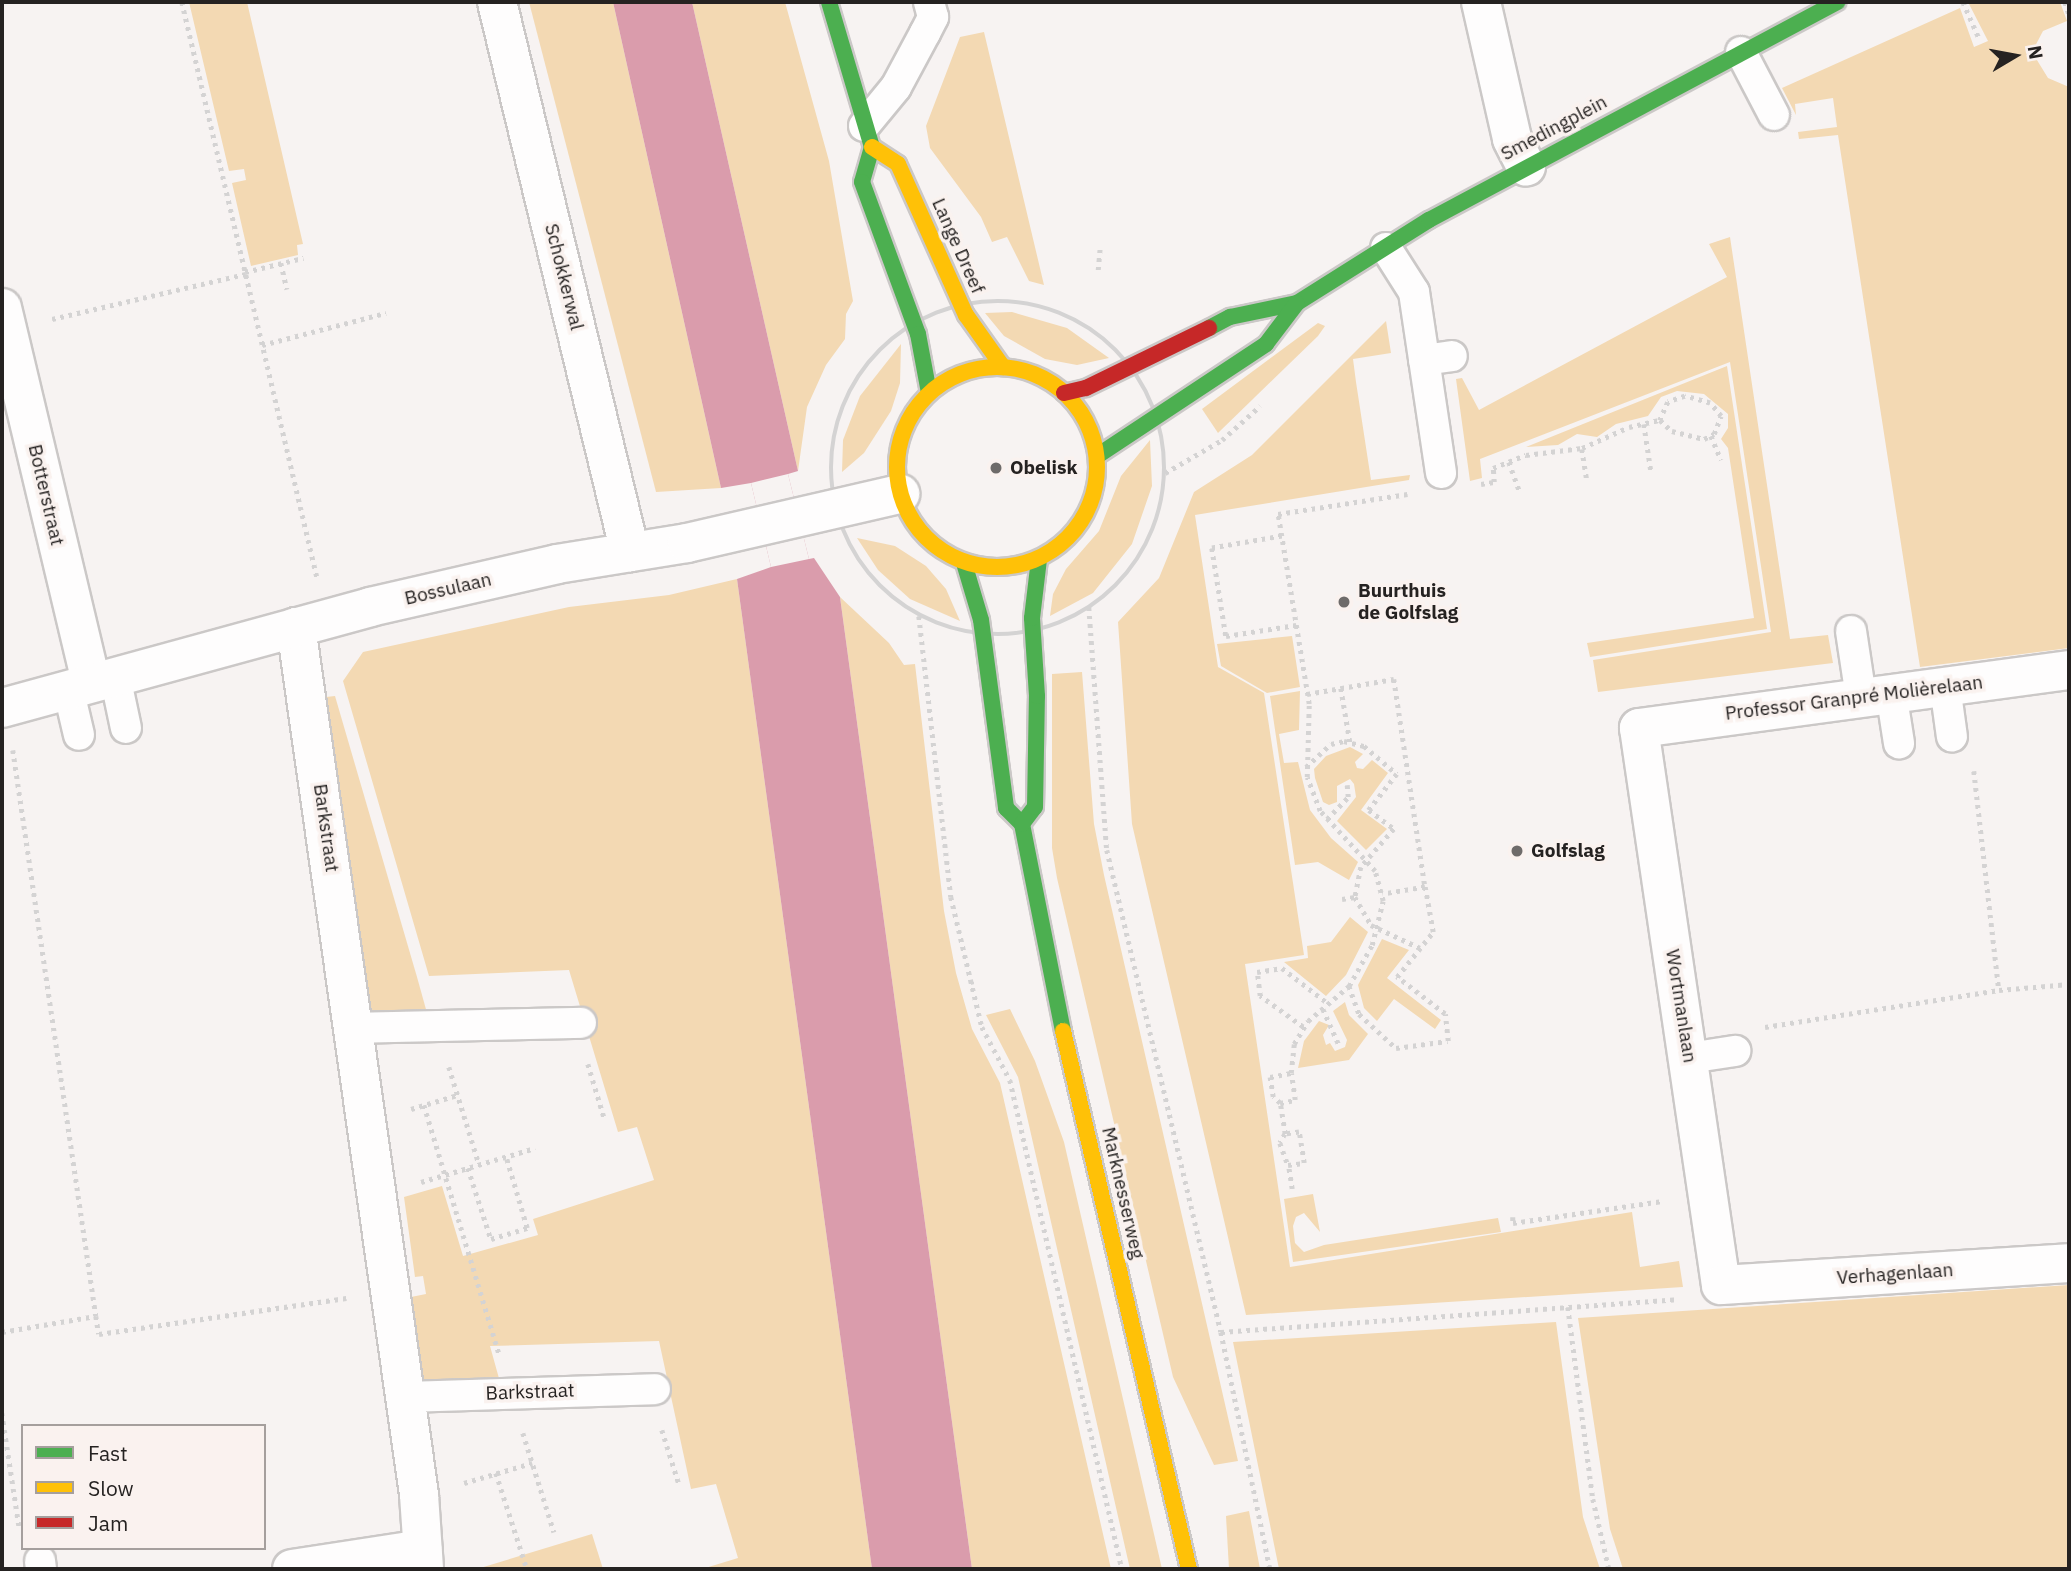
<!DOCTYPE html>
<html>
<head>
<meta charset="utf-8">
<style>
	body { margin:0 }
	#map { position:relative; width:2071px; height:1571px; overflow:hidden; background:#f7f3f2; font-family:"IBM Plex Sans",sans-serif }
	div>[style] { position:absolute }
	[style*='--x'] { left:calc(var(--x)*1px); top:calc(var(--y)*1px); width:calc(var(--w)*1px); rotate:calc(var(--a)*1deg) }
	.green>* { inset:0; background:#f3d9b3 }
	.water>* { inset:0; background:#da9cac }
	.pier>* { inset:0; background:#f7f3f2 }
	.path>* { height:4.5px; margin-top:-2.25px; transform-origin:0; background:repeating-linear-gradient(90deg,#d4d3d3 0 3.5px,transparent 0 8.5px) }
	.path>.ring { margin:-2.25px; padding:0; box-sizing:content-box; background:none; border:4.5px solid #d4d3d3; border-radius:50% }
	.roads { filter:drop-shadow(2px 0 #cbc8c7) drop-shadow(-2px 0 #cbc8c7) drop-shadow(0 2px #cbc8c7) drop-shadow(0 -2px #cbc8c7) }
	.lane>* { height:30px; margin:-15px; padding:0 15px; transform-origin:15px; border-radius:15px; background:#fefdfd }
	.street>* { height:38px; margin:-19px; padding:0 19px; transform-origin:19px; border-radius:19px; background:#fefdfd }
	.fast>* { height:16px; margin:-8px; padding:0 8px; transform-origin:8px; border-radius:8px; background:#4caf50 }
	.slow>* { height:16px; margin:-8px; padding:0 8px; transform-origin:8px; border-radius:8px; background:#ffc107 }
	.slow>.ring { margin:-8px; padding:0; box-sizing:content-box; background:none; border:16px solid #ffc107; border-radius:50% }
	.jam>* { height:16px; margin:-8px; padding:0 8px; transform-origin:8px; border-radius:8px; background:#c62828 }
	.dots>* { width:19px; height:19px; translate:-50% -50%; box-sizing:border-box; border:4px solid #faf2ef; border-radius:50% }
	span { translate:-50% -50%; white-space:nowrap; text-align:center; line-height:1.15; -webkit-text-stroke:7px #faf2ef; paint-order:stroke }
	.street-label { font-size:19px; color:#252221 }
	.poi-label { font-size:19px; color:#252221; font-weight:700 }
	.left { translate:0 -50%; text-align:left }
	.frame { position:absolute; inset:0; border:4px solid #252221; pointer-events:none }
	.legend { position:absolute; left:21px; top:1424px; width:245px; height:126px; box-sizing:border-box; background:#faf2ef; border:2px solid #a59f9d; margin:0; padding:9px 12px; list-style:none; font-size:21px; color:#252221 }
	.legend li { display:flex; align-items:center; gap:14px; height:35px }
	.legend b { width:35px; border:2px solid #a59f9d }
	.north { position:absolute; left:1980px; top:21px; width:70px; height:70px; -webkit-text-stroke:5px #faf2ef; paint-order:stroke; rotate:80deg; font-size:19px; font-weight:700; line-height:28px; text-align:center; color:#252221 }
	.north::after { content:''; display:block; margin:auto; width:24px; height:32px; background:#252221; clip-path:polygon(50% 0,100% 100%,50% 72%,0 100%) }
</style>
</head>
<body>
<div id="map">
	<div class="green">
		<div style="clip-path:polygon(189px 2px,247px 2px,303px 244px,297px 245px,298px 255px,251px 266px,232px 183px,246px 180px,244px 169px,229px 171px)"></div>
		<div style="clip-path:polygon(529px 2px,613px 2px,721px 488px,656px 492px)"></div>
		<div style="clip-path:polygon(692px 2px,785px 2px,829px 161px,853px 301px,846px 314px,845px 339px,826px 365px,807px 407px,798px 471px)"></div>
		<div style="clip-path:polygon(1974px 2px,2060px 2px,2067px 21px,2043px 31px,2032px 52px,2048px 78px,2069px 87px,2069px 648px,1920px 667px,1838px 135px,1799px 139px,1798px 132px,1837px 127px,1833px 98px,1795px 104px,1796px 115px,1782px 88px,1960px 8px,1974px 47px,1988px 41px,1969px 4px)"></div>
		<div style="clip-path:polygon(984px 32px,1044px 285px,1029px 281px,1007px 237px,992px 242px,981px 217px,930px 148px,926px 126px,960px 37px)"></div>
		<div style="clip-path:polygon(1730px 237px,1790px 639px,1828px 635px,1833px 663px,1598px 692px,1593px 660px,1771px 632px,1730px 362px,1480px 459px,1482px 478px,1470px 481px,1456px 379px,1462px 378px,1479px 410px,1727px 277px,1709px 244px)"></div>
		<div style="clip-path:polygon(1012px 312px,1067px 328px,1109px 358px,1077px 365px,1045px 359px,1004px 336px,985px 313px)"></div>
		<div style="clip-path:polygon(1386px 321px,1391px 353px,1353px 359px,1356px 382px,1371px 480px,1410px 475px,1409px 480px,1195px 515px,1218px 667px,1264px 693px,1304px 955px,1245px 964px,1290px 1267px,1632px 1212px,1640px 1267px,1679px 1261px,1683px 1287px,1246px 1315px,1132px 824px,1118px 622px,1159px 578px,1194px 492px,1252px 455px)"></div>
		<div style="clip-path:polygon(1318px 323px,1325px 326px,1318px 336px,1218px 433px,1202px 409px)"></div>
		<div style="clip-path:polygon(901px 344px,900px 383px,891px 411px,864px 453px,842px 472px,843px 440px,860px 396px)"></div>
		<div style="clip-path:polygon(1727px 366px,1767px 629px,1590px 657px,1587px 643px,1754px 618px,1728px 448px,1721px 439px,1728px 428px,1728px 414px,1704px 394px,1677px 391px,1661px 397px,1648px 416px,1616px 424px,1597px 437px,1577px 434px,1558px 445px,1526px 447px)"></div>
		<div style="clip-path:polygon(1150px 440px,1152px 486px,1132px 544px,1093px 593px,1050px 616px,1053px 594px,1066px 569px,1099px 531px,1121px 476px)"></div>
		<div style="clip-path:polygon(857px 538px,895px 546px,926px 566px,946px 589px,960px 621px,910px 599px,878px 570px)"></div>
		<div style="clip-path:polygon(737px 579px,872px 1569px,702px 1569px,738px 1558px,716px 1484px,691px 1489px,659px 1341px,490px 1346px,500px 1382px,424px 1385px,411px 1297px,426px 1294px,423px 1276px,415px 1277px,404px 1197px,442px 1186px,463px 1256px,538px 1235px,533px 1219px,654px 1180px,637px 1127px,618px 1132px,569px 970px,429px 976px,343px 681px,363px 652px,569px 607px,669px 595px)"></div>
		<div style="clip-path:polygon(840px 597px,889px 643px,904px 665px,915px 664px,944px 911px,956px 973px,972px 1029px,1000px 1083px,1111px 1569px,972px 1569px)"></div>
		<div style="clip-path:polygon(1292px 636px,1300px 687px,1267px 693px,1221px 666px,1217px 644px)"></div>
		<div style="clip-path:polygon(1082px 672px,1094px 824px,1104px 875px,1238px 1461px,1214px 1465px,1173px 1377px,1057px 878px,1052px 848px,1052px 674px)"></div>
		<div style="clip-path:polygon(1300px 691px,1299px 730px,1279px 734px,1284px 763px,1298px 762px,1310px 810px,1331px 838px,1358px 862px,1349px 880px,1318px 862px,1295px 865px,1270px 696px)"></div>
		<div style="clip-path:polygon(335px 696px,417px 977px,427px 1013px,371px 1015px,326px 697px)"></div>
		<div style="clip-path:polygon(1350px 747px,1363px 754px,1355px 762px,1357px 768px,1363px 769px,1372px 760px,1388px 773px,1361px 810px,1387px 829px,1366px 850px,1337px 821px,1356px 797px,1354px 784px,1350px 779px,1337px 786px,1337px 802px,1329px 805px,1323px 802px,1315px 778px,1314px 769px,1326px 756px)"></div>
		<div style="clip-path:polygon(1350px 917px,1368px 932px,1346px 975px,1326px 996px,1284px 962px,1308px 958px,1307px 946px,1331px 942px)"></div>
		<div style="clip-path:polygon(1382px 939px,1409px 950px,1387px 978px,1441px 1020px,1435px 1029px,1394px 999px,1377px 1021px,1364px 1008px,1358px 985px)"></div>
		<div style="clip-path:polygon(1345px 1002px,1349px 1015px,1368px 1034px,1349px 1060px,1298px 1068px,1304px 1041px,1319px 1021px,1329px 1025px,1323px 1035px,1326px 1045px,1330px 1043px,1335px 1051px,1345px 1047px,1347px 1040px,1333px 1011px)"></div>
		<div style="clip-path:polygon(1010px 1009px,1035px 1061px,1064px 1142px,1162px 1569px,1130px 1569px,1018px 1077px,986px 1015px)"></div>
		<div style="clip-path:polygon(1313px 1194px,1320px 1232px,1304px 1213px,1296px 1217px,1293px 1226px,1295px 1243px,1304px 1252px,1324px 1245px,1498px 1218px,1501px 1232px,1293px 1262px,1284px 1199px)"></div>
		<div style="clip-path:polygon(2069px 1285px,2069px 1569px,1623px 1569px,1610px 1529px,1578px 1318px)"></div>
		<div style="clip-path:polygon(1556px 1322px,1583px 1517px,1600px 1569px,1279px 1569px,1233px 1342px)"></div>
		<div style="clip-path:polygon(1249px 1511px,1260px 1569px,1229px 1569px,1226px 1516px)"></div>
		<div style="clip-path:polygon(592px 1534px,603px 1569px,477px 1569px)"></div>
	</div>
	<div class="water">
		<div style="clip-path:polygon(613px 2px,692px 2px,798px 471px,788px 474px,809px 559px,814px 558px,840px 597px,972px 1569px,872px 1569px,737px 579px,771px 567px,751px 483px,721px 488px)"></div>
	</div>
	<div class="pier">
		<div style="clip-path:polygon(788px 474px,809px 559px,771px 567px,751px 483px)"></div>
	</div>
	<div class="path">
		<div style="--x:182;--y:2;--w:591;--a:76.79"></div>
		<div style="--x:1963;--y:2;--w:39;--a:66"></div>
		<div style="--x:2065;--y:2;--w:13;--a:72"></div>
		<div style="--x:281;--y:263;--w:27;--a:77"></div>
		<div style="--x:1098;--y:270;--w:23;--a:-85"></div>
		<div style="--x:245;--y:272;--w:60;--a:-13.6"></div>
		<div class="ring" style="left:831px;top:301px;width:329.5px;height:329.5px"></div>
		<div style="--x:52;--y:319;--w:199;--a:-13.1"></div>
		<div style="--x:262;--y:345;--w:128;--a:-14.5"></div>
		<div style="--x:1644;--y:424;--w:48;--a:81.5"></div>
		<div style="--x:1711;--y:436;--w:26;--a:67"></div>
		<div style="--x:1582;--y:449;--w:30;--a:81"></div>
		<div style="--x:1509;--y:462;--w:30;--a:70"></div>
		<div style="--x:1165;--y:473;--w:66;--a:-30.1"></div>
		<div style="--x:1222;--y:440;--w:51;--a:-41.8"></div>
		<div style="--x:1481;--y:484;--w:13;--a:-9"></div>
		<div style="--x:1494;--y:482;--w:14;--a:-94"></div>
		<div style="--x:1493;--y:468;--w:35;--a:-22"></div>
		<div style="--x:1526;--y:455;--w:56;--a:-7.1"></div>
		<div style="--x:1582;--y:448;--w:51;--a:-24.1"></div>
		<div style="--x:1629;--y:427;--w:32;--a:-13"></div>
		<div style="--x:1660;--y:420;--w:16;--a:43"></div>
		<div style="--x:1672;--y:431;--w:33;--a:14"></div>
		<div style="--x:1704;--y:439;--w:11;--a:-27"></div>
		<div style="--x:1714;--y:434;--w:19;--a:-69"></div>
		<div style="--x:1721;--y:416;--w:17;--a:-130"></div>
		<div style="--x:1710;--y:403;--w:26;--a:-164"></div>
		<div style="--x:1685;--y:396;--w:18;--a:161"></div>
		<div style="--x:1668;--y:402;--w:20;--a:114"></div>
		<div style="--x:1282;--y:536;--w:71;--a:170.3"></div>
		<div style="--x:1212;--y:548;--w:89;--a:81"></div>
		<div style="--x:1226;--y:636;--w:71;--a:-8.9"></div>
		<div style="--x:1089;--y:607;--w:244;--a:85.8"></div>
		<div style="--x:1107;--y:850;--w:495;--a:76.7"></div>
		<div style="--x:1221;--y:1332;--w:242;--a:78.3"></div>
		<div style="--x:919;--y:616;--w:283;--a:83.5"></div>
		<div style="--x:951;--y:897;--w:134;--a:76.6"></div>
		<div style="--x:982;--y:1027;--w:60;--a:62.2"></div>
		<div style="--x:1010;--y:1080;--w:502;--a:77.1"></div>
		<div style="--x:1341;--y:688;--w:55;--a:80.5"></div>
		<div style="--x:1307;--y:694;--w:88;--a:-9.8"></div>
		<div style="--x:1394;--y:679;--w:210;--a:81.5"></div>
		<div style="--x:13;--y:750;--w:572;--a:81.66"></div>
		<div style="--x:1306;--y:767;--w:34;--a:-43"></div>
		<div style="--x:1331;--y:744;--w:13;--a:-13"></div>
		<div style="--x:1344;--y:741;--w:21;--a:14"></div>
		<div style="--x:1364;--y:746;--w:43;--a:40.3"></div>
		<div style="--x:1397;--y:774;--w:46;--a:127.9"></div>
		<div style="--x:1369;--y:810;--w:31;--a:37"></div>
		<div style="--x:1394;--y:829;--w:50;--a:131"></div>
		<div style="--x:1361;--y:867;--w:31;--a:101"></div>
		<div style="--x:1355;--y:897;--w:32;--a:60"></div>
		<div style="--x:1371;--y:925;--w:54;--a:25.1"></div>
		<div style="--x:1974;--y:771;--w:220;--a:83.5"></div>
		<div style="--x:1327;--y:819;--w:30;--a:-46"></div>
		<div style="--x:1348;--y:797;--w:12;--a:-95"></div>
		<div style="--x:1342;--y:899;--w:13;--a:-9"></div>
		<div style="--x:970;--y:982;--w:8;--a:-14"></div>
		<div style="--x:1349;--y:986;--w:30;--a:70"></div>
		<div style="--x:1359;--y:1014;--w:50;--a:42.6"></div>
		<div style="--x:1396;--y:1048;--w:52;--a:-7.7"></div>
		<div style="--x:1448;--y:1041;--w:27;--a:-96"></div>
		<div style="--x:1445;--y:1014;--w:61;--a:-142.4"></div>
		<div style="--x:1397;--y:977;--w:58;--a:-51.3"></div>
		<div style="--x:1433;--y:932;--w:46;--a:-100.1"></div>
		<div style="--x:1425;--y:887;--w:43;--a:170.5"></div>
		<div style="--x:1323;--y:1009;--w:42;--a:65.9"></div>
		<div style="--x:1303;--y:1027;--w:53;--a:-144.2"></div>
		<div style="--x:1260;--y:996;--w:24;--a:-97"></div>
		<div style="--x:1257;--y:972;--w:25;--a:-9"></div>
		<div style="--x:1282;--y:968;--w:59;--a:37.5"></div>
		<div style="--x:1765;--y:1027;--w:237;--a:-9"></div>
		<div style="--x:1999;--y:990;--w:70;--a:-4.9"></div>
		<div style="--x:588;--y:1064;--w:55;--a:73.2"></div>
		<div style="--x:449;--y:1067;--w:102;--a:72.8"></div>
		<div style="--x:1280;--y:1103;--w:9;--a:-139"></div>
		<div style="--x:1273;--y:1097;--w:20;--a:-99"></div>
		<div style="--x:1270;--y:1077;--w:21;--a:-11"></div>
		<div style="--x:424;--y:1105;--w:260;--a:73.2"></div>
		<div style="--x:411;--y:1109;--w:48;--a:-16.9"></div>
		<div style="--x:1285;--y:1134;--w:10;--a:119"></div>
		<div style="--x:1280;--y:1143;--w:23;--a:70"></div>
		<div style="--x:468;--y:1168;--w:75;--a:72.1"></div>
		<div style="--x:491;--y:1239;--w:38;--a:-17"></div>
		<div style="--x:527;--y:1228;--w:74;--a:-106.5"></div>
		<div style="--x:421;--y:1182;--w:119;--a:-16.6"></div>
		<div style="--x:1292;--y:1189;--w:24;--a:-99"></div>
		<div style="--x:1288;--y:1165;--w:16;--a:-7"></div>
		<div style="--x:1304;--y:1163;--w:31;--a:-99"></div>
		<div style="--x:1299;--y:1132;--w:14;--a:172"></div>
		<div style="--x:1285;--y:1134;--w:31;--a:-99"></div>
		<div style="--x:1280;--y:1103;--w:15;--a:-11"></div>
		<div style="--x:1295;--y:1100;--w:27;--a:-98"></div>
		<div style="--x:1291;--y:1073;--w:29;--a:-84"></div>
		<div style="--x:1294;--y:1044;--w:27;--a:-59"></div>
		<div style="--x:1308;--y:1021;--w:54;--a:-40.5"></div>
		<div style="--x:1349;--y:986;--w:47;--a:-60.7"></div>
		<div style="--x:1372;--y:945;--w:45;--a:-76"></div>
		<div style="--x:1383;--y:901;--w:31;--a:-105"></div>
		<div style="--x:1375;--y:871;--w:81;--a:-132.5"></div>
		<div style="--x:1320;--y:811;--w:36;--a:-111"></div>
		<div style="--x:1307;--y:777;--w:73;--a:-88.4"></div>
		<div style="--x:1309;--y:704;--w:193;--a:-99.3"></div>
		<div style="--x:1278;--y:514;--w:131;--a:-8.8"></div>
		<div style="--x:1513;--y:1217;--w:6;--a:90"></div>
		<div style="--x:1513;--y:1223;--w:151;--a:-8.4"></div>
		<div style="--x:1568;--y:1307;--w:194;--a:82.6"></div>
		<div style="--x:1593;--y:1499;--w:72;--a:77.1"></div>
		<div style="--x:2;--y:1332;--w:95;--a:-9.7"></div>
		<div style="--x:96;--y:1316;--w:18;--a:81"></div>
		<div style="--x:99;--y:1334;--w:250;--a:-8.3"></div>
		<div style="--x:1221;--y:1332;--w:457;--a:-4.1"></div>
		<div style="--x:2;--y:1413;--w:114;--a:81.4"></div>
		<div style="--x:662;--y:1430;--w:57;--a:72.5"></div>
		<div style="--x:523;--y:1433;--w:104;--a:72.6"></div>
		<div style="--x:496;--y:1473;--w:101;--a:72.1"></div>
		<div style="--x:464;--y:1483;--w:71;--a:-16.4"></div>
	</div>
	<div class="roads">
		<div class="lane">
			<div style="--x:1741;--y:52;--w:71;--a:62.4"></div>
			<div style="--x:864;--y:126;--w:50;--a:-50.6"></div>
			<div style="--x:896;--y:87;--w:61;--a:-61.8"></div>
			<div style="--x:925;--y:33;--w:18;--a:-63"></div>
			<div style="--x:933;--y:17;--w:16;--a:-105"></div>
			<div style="--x:1386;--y:248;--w:52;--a:57.5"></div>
			<div style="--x:1414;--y:292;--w:183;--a:81.5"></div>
			<div style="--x:1424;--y:360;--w:28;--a:-8"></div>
			<div style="--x:1851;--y:631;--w:67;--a:81.4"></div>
			<div style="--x:115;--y:676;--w:53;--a:78.1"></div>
			<div style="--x:1945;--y:686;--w:51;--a:82.2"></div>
			<div style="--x:68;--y:688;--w:48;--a:76.8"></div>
			<div style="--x:1891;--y:692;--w:52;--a:81.1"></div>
			<div style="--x:353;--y:1028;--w:228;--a:-1.3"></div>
			<div style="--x:1689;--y:1058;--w:47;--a:-8.7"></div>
			<div style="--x:405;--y:1397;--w:250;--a:-1.8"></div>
			<div style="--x:40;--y:1561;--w:8;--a:83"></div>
		</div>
		<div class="street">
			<div style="--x:497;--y:2;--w:566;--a:76.41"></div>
			<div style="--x:1481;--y:2;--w:140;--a:77.2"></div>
			<div style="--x:1512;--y:139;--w:31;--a:63"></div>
			<div style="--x:2;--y:308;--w:384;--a:76.6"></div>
			<div style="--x:296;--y:627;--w:877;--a:81.93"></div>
			<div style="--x:419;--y:1495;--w:74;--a:86.1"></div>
			<div style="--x:2069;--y:670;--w:434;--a:172.3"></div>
			<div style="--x:1639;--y:728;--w:563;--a:81.63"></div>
			<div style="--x:1721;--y:1285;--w:349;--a:-3.6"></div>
			<div style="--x:2;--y:708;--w:382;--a:-15.3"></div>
			<div style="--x:370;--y:607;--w:192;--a:-12.9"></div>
			<div style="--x:557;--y:564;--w:132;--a:-9.2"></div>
			<div style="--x:687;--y:543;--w:219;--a:-13"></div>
			<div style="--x:292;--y:1569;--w:132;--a:-8.7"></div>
		</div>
		<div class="fast">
			<div style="--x:829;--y:2;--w:151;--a:73.5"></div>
			<div style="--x:872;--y:147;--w:36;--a:106"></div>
			<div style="--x:862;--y:182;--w:162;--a:69.8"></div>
			<div style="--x:918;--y:334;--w:60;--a:79.4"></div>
			<div style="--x:1209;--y:328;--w:24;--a:-28"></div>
			<div style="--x:1230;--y:317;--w:68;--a:-11.8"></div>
			<div style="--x:1297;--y:303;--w:156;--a:-32.2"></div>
			<div style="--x:1429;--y:220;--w:463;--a:-28.1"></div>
			<div style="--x:1097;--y:456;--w:203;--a:-33.5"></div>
			<div style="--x:1266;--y:344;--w:51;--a:-52.9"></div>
			<div style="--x:964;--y:563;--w:59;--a:73.4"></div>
			<div style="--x:981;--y:620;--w:190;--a:82.4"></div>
			<div style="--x:1006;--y:808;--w:23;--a:45"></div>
			<div style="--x:1022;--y:824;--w:211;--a:78.8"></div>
			<div style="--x:1022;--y:824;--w:21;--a:-53"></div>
			<div style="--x:1035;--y:807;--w:111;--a:-89"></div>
			<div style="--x:1037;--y:696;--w:78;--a:-93.7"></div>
			<div style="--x:1032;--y:618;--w:59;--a:-83.2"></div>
		</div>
		<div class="slow">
			<div style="--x:872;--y:147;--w:31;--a:33"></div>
			<div style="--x:898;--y:164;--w:166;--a:65.8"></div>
			<div style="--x:966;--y:315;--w:64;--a:54.6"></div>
			<div class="ring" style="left:897px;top:367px;width:184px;height:184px"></div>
			<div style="--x:1063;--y:1031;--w:553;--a:76.82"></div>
		</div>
		<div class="jam">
			<div style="--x:1064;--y:393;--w:23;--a:-13"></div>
			<div style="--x:1086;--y:388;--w:137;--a:-26"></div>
		</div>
	</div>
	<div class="dots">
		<div style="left:996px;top:468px;background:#6e6b6a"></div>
		<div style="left:1344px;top:602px;background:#6e6b6a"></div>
		<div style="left:1517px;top:851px;background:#6e6b6a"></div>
	</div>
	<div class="street-label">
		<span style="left:1554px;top:128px;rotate:-28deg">Smedingplein</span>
		<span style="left:958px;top:246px;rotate:66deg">Lange Dreef</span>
		<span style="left:564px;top:277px;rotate:76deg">Schokkerwal</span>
		<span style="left:46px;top:495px;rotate:77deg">Botterstraat</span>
		<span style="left:448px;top:589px;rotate:-13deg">Bossulaan</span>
		<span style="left:1854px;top:698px;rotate:-7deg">Professor Granpré Molièrelaan</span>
		<span style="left:326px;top:828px;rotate:82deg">Barkstraat</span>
		<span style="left:1681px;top:1006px;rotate:81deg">Wortmanlaan</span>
		<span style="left:1123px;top:1193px;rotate:77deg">Marknesserweg</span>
		<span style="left:1895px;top:1274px;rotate:-4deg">Verhagenlaan</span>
		<span style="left:530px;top:1392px;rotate:-2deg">Barkstraat</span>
	</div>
	<div class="poi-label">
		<span class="left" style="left:1010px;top:468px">Obelisk</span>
		<span class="left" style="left:1358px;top:602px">Buurthuis<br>de Golfslag</span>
		<span class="left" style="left:1531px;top:851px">Golfslag</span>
	</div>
	<div class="frame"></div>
	<ul class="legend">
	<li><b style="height:9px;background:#4caf50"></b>Fast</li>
	<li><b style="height:9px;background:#ffc107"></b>Slow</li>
	<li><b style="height:9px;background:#c62828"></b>Jam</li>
	</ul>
	<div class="north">N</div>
</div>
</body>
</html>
